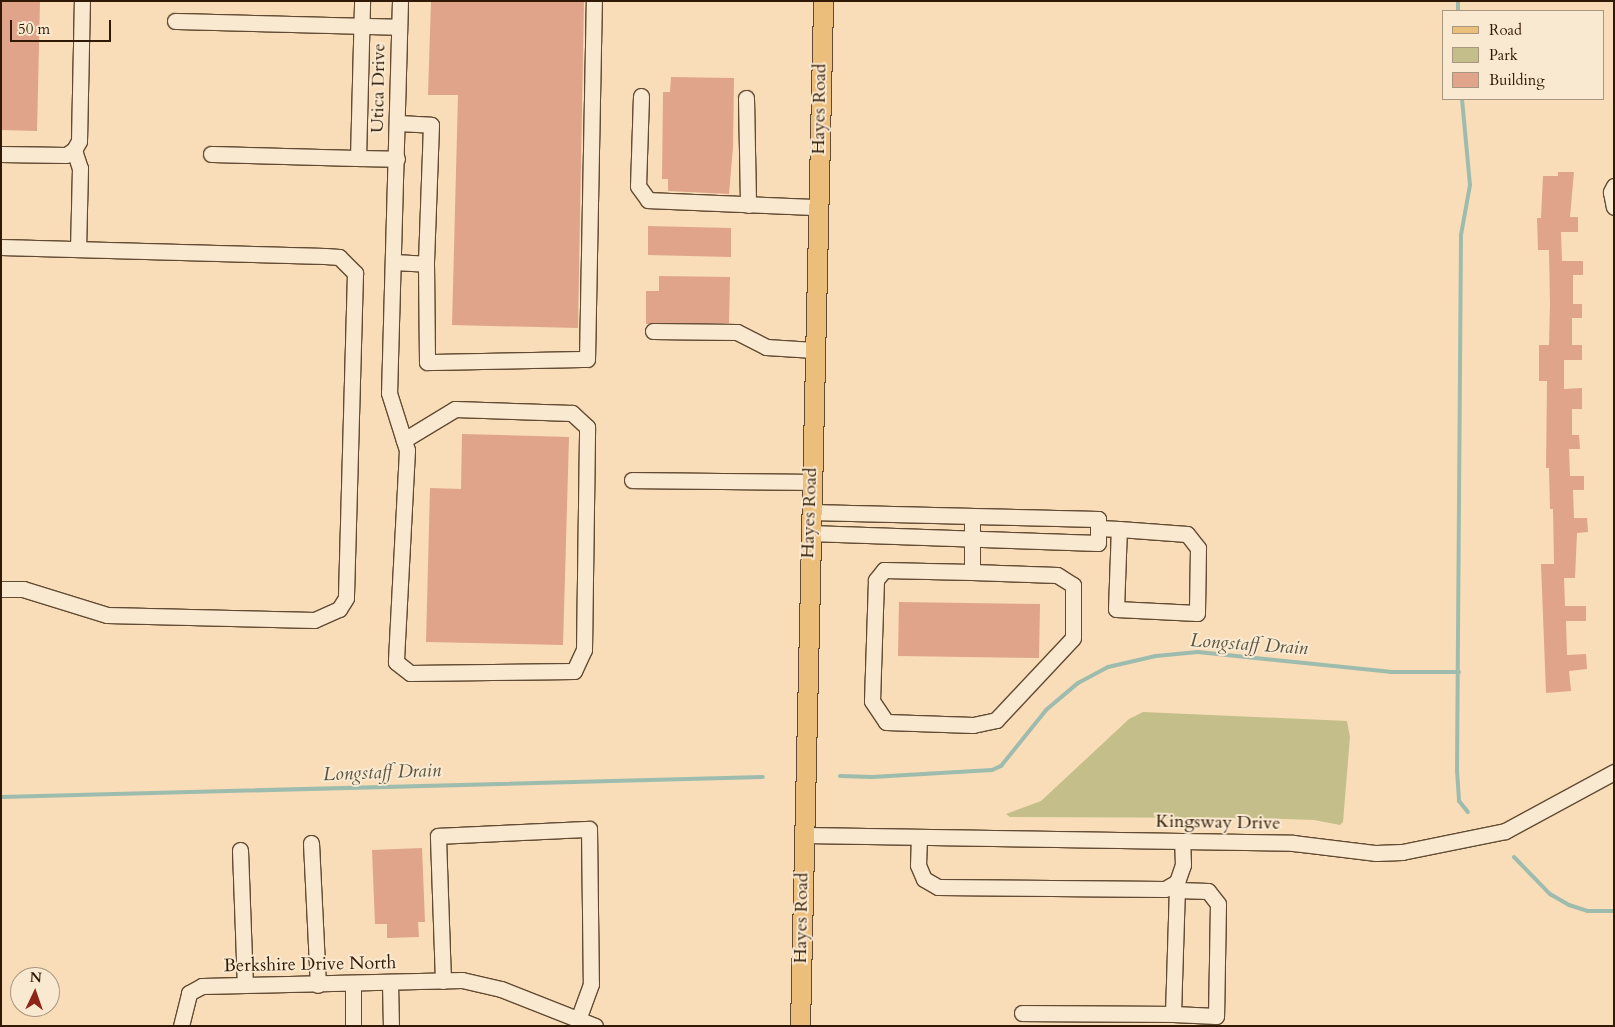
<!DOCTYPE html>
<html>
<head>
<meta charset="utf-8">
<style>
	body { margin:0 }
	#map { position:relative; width:1615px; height:1027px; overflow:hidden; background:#f8ddb8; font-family:Cardo,serif }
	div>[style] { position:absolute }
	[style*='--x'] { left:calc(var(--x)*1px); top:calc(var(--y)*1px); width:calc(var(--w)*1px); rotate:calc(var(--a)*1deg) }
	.green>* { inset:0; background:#c4bf8a }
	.stream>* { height:4px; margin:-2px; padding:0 2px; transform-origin:2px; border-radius:2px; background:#9dbcad }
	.building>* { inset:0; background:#dfa48a }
	.roads { filter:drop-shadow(1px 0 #624b32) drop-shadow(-1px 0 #624b32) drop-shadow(0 1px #624b32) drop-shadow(0 -1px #624b32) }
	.minor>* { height:15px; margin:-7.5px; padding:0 7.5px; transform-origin:7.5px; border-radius:7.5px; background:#fae9d1 }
	.major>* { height:19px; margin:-9.5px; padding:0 9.5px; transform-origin:9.5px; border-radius:9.5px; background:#ecbe7c }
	span { translate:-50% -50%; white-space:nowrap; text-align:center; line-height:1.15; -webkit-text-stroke:4px #fae9d1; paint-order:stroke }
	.street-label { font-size:18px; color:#301a05 }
	.water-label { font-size:19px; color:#565340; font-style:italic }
	.frame { position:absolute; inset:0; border:2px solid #301a05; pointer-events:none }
	.legend { position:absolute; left:1442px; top:10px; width:162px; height:90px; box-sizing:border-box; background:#fae9d1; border:1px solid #a9967f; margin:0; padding:6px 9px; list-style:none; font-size:15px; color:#301a05 }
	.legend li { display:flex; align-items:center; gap:10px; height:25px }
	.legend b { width:25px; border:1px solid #a9967f }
	.north { position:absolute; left:10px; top:967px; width:50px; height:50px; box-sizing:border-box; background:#fae9d1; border:1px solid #a9967f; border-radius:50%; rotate:3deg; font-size:14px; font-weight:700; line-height:20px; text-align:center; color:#301a05 }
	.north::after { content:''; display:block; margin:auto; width:18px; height:22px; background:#8f2418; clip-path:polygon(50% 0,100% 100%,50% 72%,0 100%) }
	.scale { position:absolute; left:10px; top:20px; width:101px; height:22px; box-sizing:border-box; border:2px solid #301a05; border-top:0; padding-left:6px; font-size:15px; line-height:18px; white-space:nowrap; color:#301a05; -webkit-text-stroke:4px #fae9d1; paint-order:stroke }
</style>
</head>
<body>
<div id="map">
	<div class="green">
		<div style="clip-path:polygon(1143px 712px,1347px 721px,1350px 737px,1343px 822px,1340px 825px,1314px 820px,1251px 818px,1010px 817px,1006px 814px,1041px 801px,1129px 719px)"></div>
	</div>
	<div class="stream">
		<div style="--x:1458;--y:11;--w:10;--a:-90"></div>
		<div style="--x:1462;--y:99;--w:86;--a:84.7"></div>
		<div style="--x:1470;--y:185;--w:51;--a:100.2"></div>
		<div style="--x:1461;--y:235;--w:536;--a:90.43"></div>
		<div style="--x:1457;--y:771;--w:30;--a:86"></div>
		<div style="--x:1459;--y:801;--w:14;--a:51"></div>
		<div style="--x:840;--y:776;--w:32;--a:2"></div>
		<div style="--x:872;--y:777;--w:120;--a:-3.3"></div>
		<div style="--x:992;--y:770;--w:10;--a:-24"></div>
		<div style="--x:1001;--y:766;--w:72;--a:-51.2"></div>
		<div style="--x:1046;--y:710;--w:42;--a:-40.2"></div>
		<div style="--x:1078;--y:683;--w:34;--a:-28"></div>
		<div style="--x:1108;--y:667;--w:49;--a:-12.9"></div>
		<div style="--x:1156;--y:656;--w:42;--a:-5.4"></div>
		<div style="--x:1198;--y:652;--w:193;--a:5.9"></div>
		<div style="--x:1390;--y:672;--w:69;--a:0"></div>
		<div style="--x:1;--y:797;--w:762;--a:-1.5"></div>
		<div style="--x:1514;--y:857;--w:52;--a:45.8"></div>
		<div style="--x:1550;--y:894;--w:22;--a:30"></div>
		<div style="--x:1569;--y:905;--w:20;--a:18"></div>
		<div style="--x:1588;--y:911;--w:26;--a:0"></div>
	</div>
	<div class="building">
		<div style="clip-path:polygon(1px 1px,40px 1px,37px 131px,1px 130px)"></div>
		<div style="clip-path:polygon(431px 1px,584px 1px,578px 328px,452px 325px,458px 95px,428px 95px)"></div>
		<div style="clip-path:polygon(671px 77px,734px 78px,733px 147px,729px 194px,668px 191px,668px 179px,662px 179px,663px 92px,670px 92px)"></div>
		<div style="clip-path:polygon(1558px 172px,1574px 172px,1570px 217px,1578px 217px,1578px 232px,1561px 232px,1562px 261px,1583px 261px,1583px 275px,1573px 275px,1573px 304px,1582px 304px,1582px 318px,1572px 318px,1572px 345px,1582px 345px,1582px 360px,1564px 360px,1564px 389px,1582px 388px,1582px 409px,1572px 409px,1572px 435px,1579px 435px,1580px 449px,1569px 449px,1570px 476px,1584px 476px,1584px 490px,1573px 490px,1574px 518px,1587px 518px,1588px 532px,1577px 533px,1575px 578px,1564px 578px,1565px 606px,1586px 606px,1586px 621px,1566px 621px,1567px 655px,1586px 654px,1587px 669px,1569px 671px,1571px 691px,1546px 693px,1541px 564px,1554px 564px,1553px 509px,1550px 509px,1549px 468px,1546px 468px,1547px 381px,1539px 381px,1539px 345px,1549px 345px,1550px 304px,1549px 250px,1538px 250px,1537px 218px,1541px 218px,1543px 176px,1558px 176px)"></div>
		<div style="clip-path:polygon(648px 226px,731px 228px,731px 257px,648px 255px)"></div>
		<div style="clip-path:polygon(659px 276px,730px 277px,729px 323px,646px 324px,646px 291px,659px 291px)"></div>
		<div style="clip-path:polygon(462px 434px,569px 437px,563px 645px,426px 642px,430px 488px,461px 489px)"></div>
		<div style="clip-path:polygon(899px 602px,1040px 604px,1039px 658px,898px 656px)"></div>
		<div style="clip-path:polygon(422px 848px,425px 922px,418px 922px,419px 937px,387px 938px,387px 924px,375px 924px,372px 850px)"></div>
	</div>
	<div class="roads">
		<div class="minor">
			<div style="--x:400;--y:1;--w:392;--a:91.6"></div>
			<div style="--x:389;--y:393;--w:60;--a:72.5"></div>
			<div style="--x:407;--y:450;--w:212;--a:93"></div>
			<div style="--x:396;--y:662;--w:18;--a:38"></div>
			<div style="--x:410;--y:673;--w:164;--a:-0.7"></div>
			<div style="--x:574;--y:671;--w:23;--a:-65"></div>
			<div style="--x:584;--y:650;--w:223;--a:-89.2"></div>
			<div style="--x:587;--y:427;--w:21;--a:-137"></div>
			<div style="--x:572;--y:413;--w:117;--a:-178"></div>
			<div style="--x:455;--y:409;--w:60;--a:148.7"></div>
			<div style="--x:175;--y:21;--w:224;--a:1.5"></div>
			<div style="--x:641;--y:96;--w:90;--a:91.9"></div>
			<div style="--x:638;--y:186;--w:17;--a:54"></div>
			<div style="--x:648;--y:200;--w:170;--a:2.4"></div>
			<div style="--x:746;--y:98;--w:107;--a:88.9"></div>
			<div style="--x:398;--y:123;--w:33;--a:3"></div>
			<div style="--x:431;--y:125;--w:139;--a:92.1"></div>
			<div style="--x:74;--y:150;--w:19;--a:72"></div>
			<div style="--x:80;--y:168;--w:81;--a:91.4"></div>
			<div style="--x:1;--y:154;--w:65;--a:0.9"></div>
			<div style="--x:66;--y:155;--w:9;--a:-32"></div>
			<div style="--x:74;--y:150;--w:10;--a:-61"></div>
			<div style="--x:79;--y:141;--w:140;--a:-88.8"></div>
			<div style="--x:211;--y:154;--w:147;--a:1.6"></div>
			<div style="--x:358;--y:158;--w:157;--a:-88.5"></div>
			<div style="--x:358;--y:158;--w:39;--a:1"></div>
			<div style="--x:1614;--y:186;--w:7;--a:117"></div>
			<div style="--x:1611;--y:192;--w:15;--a:79"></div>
			<div style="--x:1;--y:247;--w:324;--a:1.6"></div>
			<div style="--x:325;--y:256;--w:14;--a:4"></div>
			<div style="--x:339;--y:257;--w:23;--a:45"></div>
			<div style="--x:355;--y:273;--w:325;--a:91.6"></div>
			<div style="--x:346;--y:598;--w:13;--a:122"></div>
			<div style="--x:339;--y:609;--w:27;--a:156"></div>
			<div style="--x:314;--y:620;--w:207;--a:-178.6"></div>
			<div style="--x:107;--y:615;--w:88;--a:-162.8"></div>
			<div style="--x:23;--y:589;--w:22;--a:180"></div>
			<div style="--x:393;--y:262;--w:33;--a:3"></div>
			<div style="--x:426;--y:264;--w:98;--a:89.4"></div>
			<div style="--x:427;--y:362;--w:160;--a:-1.1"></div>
			<div style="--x:587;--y:359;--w:358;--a:-88.9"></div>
			<div style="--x:653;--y:331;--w:84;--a:0.7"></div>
			<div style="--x:737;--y:332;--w:33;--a:27"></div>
			<div style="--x:766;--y:347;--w:48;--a:3.6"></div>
			<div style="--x:632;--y:480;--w:179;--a:0.6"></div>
			<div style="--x:1098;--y:528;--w:21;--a:3"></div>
			<div style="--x:1119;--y:529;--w:68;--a:4.2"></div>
			<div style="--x:1187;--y:534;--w:18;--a:52"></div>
			<div style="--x:1198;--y:548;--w:65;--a:90.9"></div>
			<div style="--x:1197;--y:613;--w:81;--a:-177.2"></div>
			<div style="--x:1116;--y:609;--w:80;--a:-87.9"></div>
			<div style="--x:809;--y:533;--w:289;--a:2"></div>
			<div style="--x:1098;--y:543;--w:24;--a:-90"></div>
			<div style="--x:1098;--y:519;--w:288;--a:-178.6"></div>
			<div style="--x:972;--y:572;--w:88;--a:-178.7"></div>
			<div style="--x:884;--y:570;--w:13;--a:129"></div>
			<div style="--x:876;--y:580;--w:121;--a:91.9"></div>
			<div style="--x:872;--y:701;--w:25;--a:56"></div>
			<div style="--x:886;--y:722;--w:87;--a:2"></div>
			<div style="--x:973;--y:725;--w:24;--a:-12"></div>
			<div style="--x:996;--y:720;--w:112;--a:-46.8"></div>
			<div style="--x:1073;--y:638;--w:53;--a:-90"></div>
			<div style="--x:1073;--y:585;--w:19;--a:-148"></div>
			<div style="--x:1057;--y:575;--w:85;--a:-178"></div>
			<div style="--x:972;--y:572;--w:56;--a:-90"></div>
			<div style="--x:804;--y:835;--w:489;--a:0.9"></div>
			<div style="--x:1293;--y:843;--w:84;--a:6.9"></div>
			<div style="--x:1376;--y:853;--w:26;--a:-2"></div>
			<div style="--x:1402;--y:852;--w:105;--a:-11.5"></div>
			<div style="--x:1505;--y:831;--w:124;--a:-28.4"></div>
			<div style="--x:919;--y:837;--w:28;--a:92"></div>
			<div style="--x:918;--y:865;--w:15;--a:67"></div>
			<div style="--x:924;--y:879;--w:16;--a:30"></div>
			<div style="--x:938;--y:887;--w:227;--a:0.5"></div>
			<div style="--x:1165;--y:889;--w:14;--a:-30"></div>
			<div style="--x:1177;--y:882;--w:18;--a:-71"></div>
			<div style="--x:1183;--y:865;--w:24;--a:-92"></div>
			<div style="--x:311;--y:843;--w:142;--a:87.2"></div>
			<div style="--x:240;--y:850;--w:135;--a:87.9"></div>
			<div style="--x:1177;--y:890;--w:31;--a:2"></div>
			<div style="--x:1208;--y:891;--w:16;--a:52"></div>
			<div style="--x:1218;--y:904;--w:112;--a:91"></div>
			<div style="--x:1216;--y:1016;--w:43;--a:-177.3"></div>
			<div style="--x:1173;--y:1014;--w:124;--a:-88.2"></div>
			<div style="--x:1177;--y:890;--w:8;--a:-90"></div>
			<div style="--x:443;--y:981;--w:145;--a:-92"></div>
			<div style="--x:438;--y:836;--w:151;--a:-2.7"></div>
			<div style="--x:589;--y:829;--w:155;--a:89.3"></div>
			<div style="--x:591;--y:984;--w:37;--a:110"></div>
			<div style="--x:390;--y:983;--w:43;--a:88.7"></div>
			<div style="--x:1022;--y:1013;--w:151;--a:0.4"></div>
			<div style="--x:181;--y:1026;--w:34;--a:-76"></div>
			<div style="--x:189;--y:993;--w:15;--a:-28"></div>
			<div style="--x:202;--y:986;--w:260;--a:-1.3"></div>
			<div style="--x:462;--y:980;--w:40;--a:13"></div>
			<div style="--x:501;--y:989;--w:101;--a:21.5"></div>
			<div style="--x:353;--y:1026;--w:42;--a:-90"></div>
		</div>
		<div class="major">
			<div style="--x:800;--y:1026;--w:1025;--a:-88.71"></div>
		</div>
	</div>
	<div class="street-label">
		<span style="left:379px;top:88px;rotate:-89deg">Utica Drive</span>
		<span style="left:820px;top:109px;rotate:-89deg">Hayes Road</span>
		<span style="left:810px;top:513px;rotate:-88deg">Hayes Road</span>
		<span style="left:1218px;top:823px;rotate:1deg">Kingsway Drive</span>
		<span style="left:802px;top:918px;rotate:-89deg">Hayes Road</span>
		<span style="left:310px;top:965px;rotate:-1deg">Berkshire Drive North</span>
	</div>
	<div class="water-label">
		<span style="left:1249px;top:645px;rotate:4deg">Longstaff Drain</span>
		<span style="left:382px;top:773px;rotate:-2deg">Longstaff Drain</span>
	</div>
	<div class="frame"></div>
	<ul class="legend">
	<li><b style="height:6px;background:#ecbe7c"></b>Road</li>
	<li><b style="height:14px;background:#c4bf8a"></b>Park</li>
	<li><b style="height:14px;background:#dfa48a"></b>Building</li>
	</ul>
	<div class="north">N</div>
	<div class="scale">50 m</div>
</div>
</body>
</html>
